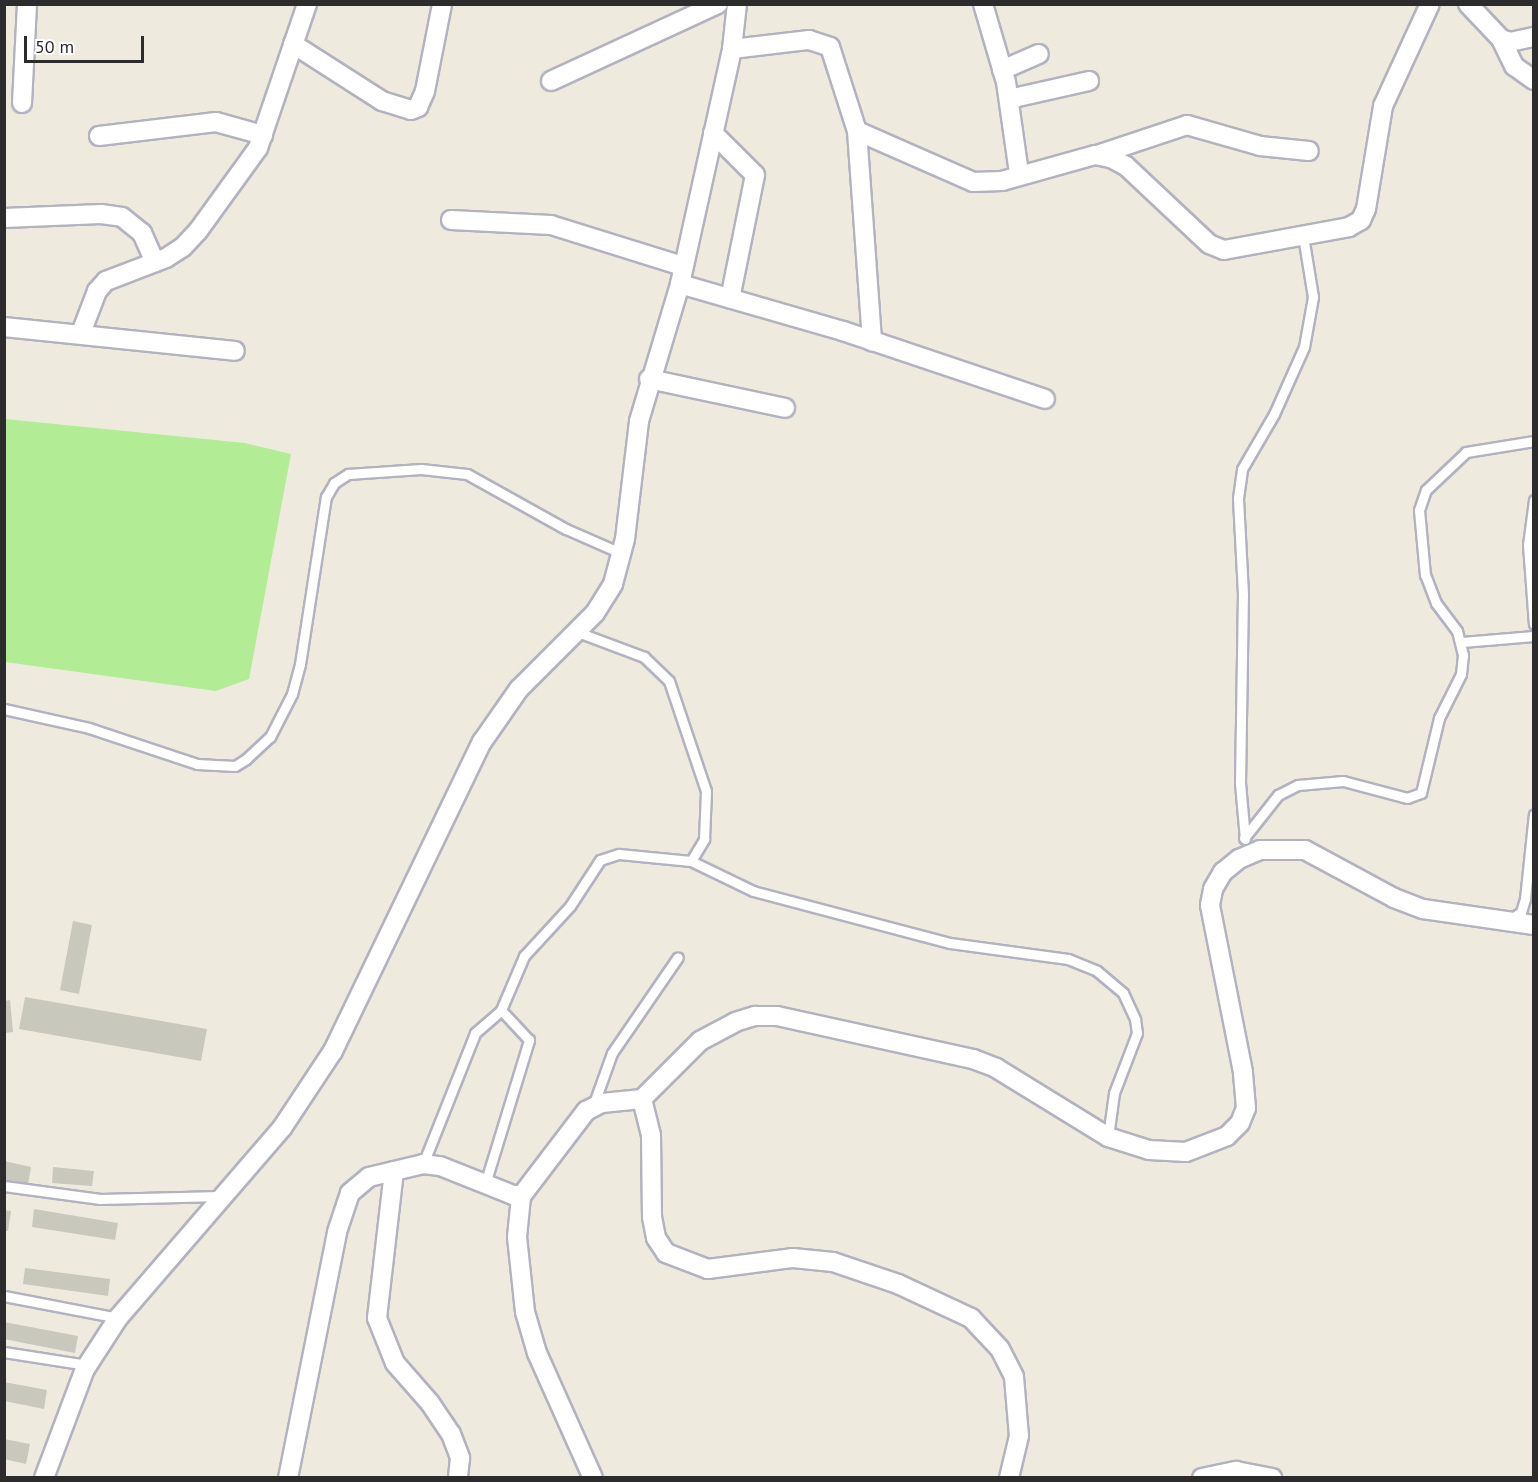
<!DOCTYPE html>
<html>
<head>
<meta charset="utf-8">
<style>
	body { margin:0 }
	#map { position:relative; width:1538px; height:1482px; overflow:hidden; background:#eeebde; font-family:"PT Sans",sans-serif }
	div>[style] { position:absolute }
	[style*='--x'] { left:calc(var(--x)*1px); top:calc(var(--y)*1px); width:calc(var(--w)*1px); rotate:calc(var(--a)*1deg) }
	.pitch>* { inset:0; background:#b2ed95 }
	.building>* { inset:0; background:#c9c8bd }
	.roads { filter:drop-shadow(2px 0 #b2b2c0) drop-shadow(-2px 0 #b2b2c0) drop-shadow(0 2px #b2b2c0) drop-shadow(0 -2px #b2b2c0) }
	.lane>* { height:9px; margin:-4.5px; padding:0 4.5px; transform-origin:4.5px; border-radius:4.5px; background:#fff }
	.street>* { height:18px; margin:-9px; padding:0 9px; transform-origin:9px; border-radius:9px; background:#fff }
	span { translate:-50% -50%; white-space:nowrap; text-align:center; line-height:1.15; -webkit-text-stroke:4.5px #fff; paint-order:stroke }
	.frame { position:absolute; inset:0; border:6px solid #2c2c2c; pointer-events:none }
	.scale { position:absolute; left:24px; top:36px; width:120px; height:27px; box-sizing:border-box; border:3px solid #2c2c2c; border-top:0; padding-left:8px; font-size:18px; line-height:21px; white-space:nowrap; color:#2c2c2c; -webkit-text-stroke:4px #fff; paint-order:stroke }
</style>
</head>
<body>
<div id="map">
	<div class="pitch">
		<div style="clip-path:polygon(5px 419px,245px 443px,291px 454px,249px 679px,216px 691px,5px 662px)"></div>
	</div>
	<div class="building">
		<div style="clip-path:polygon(73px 921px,92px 925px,79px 994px,60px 990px)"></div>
		<div style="clip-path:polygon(25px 997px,207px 1029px,201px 1061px,19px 1029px)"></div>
		<div style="clip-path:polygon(10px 1000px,13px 1032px,4px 1033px,4px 1001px)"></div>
		<div style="clip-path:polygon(4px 1161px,31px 1167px,28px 1185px,4px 1180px)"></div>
		<div style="clip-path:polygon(53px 1167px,94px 1171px,92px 1186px,52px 1183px)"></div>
		<div style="clip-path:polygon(34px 1209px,118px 1223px,115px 1240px,32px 1227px)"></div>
		<div style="clip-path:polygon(4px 1210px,11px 1211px,8px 1231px,4px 1231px)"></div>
		<div style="clip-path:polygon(25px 1268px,110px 1279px,108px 1296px,23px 1284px)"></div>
		<div style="clip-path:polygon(4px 1322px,78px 1336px,75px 1353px,4px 1339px)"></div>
		<div style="clip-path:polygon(4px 1382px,47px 1390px,44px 1409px,4px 1401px)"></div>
		<div style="clip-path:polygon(4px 1439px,30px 1444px,26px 1464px,4px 1459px)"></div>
	</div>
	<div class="roads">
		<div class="lane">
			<div style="--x:1534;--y:500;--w:45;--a:97.6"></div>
			<div style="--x:1528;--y:545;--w:79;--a:85.7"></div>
			<div style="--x:1462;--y:642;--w:72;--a:-4.8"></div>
			<div style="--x:4;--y:709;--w:87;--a:12.6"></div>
			<div style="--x:89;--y:728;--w:114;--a:18.4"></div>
			<div style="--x:197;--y:764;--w:38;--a:3"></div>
			<div style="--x:235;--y:766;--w:13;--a:-32"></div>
			<div style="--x:246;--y:759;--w:33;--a:-43"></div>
			<div style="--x:270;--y:737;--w:48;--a:-62.9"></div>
			<div style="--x:292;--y:694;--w:31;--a:-75"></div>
			<div style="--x:300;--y:664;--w:169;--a:-81.2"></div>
			<div style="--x:326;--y:497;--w:16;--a:-60"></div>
			<div style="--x:334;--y:483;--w:17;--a:-33"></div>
			<div style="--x:348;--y:474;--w:73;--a:-3.9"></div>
			<div style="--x:421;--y:469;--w:46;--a:6.2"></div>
			<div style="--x:467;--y:474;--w:113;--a:29.1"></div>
			<div style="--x:566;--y:529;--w:62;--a:23.7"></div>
			<div style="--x:1244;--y:838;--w:55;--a:-51.7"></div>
			<div style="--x:1278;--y:795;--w:22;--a:-27"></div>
			<div style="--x:1298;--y:785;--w:45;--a:-5.1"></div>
			<div style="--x:1343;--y:781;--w:66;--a:14.9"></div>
			<div style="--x:1407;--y:798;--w:15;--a:-20"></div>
			<div style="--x:1421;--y:793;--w:77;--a:-76.5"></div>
			<div style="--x:1439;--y:718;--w:49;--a:-63.4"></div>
			<div style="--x:1461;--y:674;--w:19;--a:-84"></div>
			<div style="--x:1463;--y:655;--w:25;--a:-104"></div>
			<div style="--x:1457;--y:631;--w:35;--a:-127"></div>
			<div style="--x:1436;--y:603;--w:30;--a:-111"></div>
			<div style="--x:1425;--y:575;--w:65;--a:-95.3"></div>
			<div style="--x:1419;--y:510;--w:21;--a:-71"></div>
			<div style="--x:1426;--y:490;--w:55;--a:-43.5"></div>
			<div style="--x:1466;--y:452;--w:69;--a:-9.2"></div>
			<div style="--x:1245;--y:839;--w:56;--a:-95.1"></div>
			<div style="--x:1240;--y:783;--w:189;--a:-89.1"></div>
			<div style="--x:1243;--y:594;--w:96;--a:-93"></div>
			<div style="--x:1238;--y:498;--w:29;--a:-82"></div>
			<div style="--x:1242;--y:469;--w:64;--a:-59.8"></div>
			<div style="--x:1274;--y:414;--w:73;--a:-65.9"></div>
			<div style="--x:1304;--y:347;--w:51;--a:-79.8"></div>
			<div style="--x:1313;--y:297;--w:62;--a:-99.3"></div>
			<div style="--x:691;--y:861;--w:69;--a:25.8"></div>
			<div style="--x:753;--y:891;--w:204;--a:14.8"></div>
			<div style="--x:950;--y:943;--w:119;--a:7.7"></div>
			<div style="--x:1068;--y:959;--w:31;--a:22"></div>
			<div style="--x:1097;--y:971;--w:34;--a:40"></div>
			<div style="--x:1123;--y:993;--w:29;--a:65"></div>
			<div style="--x:1135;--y:1019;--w:14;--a:82"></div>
			<div style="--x:1137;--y:1033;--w:64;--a:111"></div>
			<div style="--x:1114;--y:1093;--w:44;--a:97.8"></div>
			<div style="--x:1511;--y:919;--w:12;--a:-35"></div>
			<div style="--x:1521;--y:912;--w:14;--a:-73"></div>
			<div style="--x:1525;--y:899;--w:85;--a:-84"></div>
			<div style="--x:593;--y:1106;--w:56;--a:-70.3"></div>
			<div style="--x:612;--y:1053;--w:116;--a:-55.5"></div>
			<div style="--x:423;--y:1164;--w:141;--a:-68.3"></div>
			<div style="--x:475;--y:1033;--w:35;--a:-41"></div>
			<div style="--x:485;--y:1184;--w:151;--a:-73"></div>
			<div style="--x:529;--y:1040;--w:41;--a:-133"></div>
			<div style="--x:501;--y:1010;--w:59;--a:-66.9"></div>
			<div style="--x:524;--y:956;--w:68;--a:-47.4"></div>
			<div style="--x:570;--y:906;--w:55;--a:-56.9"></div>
			<div style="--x:600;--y:860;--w:20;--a:-18"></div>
			<div style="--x:619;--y:854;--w:72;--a:5.6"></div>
			<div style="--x:691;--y:861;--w:26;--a:-59"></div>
			<div style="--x:704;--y:839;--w:48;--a:-87.6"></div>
			<div style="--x:706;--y:791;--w:116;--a:-108.6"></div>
			<div style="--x:669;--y:681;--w:35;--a:-136"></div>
			<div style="--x:644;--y:657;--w:74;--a:-159.4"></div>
			<div style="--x:4;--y:1186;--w:97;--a:7.7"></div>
			<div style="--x:100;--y:1199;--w:121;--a:-1.4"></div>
			<div style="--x:4;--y:1296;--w:116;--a:10.9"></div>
			<div style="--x:4;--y:1352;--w:84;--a:8.9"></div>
		</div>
		<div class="street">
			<div style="--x:983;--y:4;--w:81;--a:73.6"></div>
			<div style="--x:1006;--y:82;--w:92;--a:81.9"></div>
			<div style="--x:1468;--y:4;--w:48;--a:46.7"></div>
			<div style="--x:1501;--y:39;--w:9;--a:18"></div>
			<div style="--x:1510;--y:42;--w:25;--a:-12"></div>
			<div style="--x:1501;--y:39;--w:30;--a:64"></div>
			<div style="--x:1514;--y:66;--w:24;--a:35"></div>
			<div style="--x:293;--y:44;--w:106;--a:32.6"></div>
			<div style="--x:382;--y:101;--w:30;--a:17"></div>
			<div style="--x:411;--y:110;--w:8;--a:-23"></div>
			<div style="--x:418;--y:107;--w:17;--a:-66"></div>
			<div style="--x:425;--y:91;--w:89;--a:-78.9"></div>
			<div style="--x:732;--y:49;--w:78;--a:-6.7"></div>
			<div style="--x:809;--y:40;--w:22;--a:18"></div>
			<div style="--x:830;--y:47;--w:88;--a:72.2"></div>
			<div style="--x:857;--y:131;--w:211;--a:85.9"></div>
			<div style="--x:1002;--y:70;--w:40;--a:-23.4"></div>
			<div style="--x:551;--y:81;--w:184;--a:-24.8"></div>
			<div style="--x:1009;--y:99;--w:82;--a:-12.7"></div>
			<div style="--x:22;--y:103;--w:99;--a:-87.1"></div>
			<div style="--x:857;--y:131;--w:127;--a:23.7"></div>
			<div style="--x:973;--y:182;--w:29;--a:-2"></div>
			<div style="--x:1002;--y:181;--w:97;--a:-15.6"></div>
			<div style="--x:1095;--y:155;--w:16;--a:11"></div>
			<div style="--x:1111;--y:158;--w:17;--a:28"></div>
			<div style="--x:1126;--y:166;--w:114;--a:43.2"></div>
			<div style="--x:1209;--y:244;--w:16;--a:22"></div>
			<div style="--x:1224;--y:250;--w:127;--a:-10.4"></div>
			<div style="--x:1349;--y:227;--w:14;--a:-30"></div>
			<div style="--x:1361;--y:220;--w:12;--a:-66"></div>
			<div style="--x:1366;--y:209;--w:104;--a:-80.6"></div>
			<div style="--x:1383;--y:106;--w:112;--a:-65.3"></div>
			<div style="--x:713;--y:133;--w:59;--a:45"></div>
			<div style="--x:755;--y:175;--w:126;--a:101.4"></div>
			<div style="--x:99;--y:136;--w:118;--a:-6.8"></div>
			<div style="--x:216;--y:122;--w:49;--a:15.5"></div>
			<div style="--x:1097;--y:155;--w:95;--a:-18.4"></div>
			<div style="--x:1187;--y:125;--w:76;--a:16"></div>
			<div style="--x:1260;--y:146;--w:49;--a:5.8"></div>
			<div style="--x:4;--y:218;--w:97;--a:-2.4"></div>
			<div style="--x:101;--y:214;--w:21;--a:8"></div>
			<div style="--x:122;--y:217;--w:26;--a:39"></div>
			<div style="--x:142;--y:233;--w:32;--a:66"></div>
			<div style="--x:451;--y:220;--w:100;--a:2.9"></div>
			<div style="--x:551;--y:225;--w:138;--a:17.3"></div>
			<div style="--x:680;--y:284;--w:170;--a:16.1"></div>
			<div style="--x:843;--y:331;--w:213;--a:18.6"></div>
			<div style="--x:4;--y:327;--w:232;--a:5.9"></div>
			<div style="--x:81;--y:333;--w:45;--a:-69.1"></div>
			<div style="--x:97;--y:291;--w:13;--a:-48"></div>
			<div style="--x:106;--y:281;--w:64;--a:-21"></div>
			<div style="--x:166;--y:258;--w:20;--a:-33"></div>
			<div style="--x:183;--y:247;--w:22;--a:-47"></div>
			<div style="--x:198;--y:231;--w:102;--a:-54.1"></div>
			<div style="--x:258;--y:148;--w:152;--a:-71.2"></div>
			<div style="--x:649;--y:379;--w:139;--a:12"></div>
			<div style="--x:642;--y:1099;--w:38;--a:76"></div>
			<div style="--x:651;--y:1136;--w:81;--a:89.3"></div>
			<div style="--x:652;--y:1217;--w:21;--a:79"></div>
			<div style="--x:656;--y:1238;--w:18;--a:56"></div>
			<div style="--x:666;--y:1253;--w:45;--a:20.9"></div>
			<div style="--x:708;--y:1269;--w:86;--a:-7.4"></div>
			<div style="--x:793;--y:1258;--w:40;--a:5.7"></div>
			<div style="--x:833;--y:1262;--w:69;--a:18.7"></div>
			<div style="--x:898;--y:1284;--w:81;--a:25"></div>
			<div style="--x:971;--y:1318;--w:42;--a:46.9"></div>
			<div style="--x:1000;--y:1349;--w:31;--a:63"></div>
			<div style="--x:1014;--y:1377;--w:59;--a:85.2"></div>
			<div style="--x:1019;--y:1436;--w:43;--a:103.4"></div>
			<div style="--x:394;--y:1171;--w:148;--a:96.6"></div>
			<div style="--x:377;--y:1318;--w:48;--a:68.2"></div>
			<div style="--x:395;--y:1363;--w:53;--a:48.8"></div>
			<div style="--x:430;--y:1403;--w:37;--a:56"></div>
			<div style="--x:451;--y:1434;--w:26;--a:69"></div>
			<div style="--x:460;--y:1458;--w:20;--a:96"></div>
			<div style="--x:513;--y:1195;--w:8;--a:14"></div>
			<div style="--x:521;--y:1197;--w:40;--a:95.7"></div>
			<div style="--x:517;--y:1237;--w:75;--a:83.9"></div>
			<div style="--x:525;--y:1312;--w:43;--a:73.7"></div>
			<div style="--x:537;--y:1353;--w:137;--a:65.9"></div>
			<div style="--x:44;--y:1478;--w:116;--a:-69.4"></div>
			<div style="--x:85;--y:1369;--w:61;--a:-57.1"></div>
			<div style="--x:118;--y:1318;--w:251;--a:-49.2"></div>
			<div style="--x:282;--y:1128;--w:92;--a:-56.5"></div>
			<div style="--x:333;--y:1051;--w:343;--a:-64.3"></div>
			<div style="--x:482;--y:742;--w:65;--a:-55.1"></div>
			<div style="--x:519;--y:689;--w:107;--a:-45"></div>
			<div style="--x:595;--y:613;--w:34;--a:-58"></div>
			<div style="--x:613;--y:584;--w:47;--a:-75.1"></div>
			<div style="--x:625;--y:539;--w:119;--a:-83.2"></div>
			<div style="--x:639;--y:421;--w:143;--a:-73.3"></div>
			<div style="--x:680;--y:284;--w:241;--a:-77.5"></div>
			<div style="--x:732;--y:49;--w:45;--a:-83.7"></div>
			<div style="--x:288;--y:1478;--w:251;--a:-78.7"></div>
			<div style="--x:337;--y:1232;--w:41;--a:-71.6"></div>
			<div style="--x:350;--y:1193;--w:25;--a:-40"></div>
			<div style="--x:369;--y:1177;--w:56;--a:-13.5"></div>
			<div style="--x:423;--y:1164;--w:17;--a:7"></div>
			<div style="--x:440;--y:1166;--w:79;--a:21.7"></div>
			<div style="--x:513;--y:1195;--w:9;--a:0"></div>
			<div style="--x:522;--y:1195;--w:106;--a:-52.7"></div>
			<div style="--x:586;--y:1111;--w:18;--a:-27"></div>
			<div style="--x:602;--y:1103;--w:40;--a:-5.7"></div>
			<div style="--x:642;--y:1099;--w:82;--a:-45"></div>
			<div style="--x:700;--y:1041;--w:40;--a:-28"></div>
			<div style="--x:735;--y:1022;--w:21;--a:-17"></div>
			<div style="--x:755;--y:1016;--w:22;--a:0"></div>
			<div style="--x:777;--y:1016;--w:201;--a:12.4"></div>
			<div style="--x:973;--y:1059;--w:25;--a:21"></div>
			<div style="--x:996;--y:1068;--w:132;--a:31.6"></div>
			<div style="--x:1108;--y:1137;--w:43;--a:17.6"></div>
			<div style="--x:1149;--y:1150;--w:37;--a:3"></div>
			<div style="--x:1186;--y:1152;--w:44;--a:-21.3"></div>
			<div style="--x:1227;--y:1136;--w:18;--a:-45"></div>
			<div style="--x:1240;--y:1123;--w:16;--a:-68"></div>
			<div style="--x:1246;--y:1108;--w:36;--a:-95"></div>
			<div style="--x:1243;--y:1072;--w:170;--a:-101.2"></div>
			<div style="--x:1210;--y:905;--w:16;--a:-79"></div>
			<div style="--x:1213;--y:889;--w:20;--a:-60"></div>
			<div style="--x:1223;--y:872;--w:21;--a:-39"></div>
			<div style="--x:1239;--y:859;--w:23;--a:-23"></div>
			<div style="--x:1260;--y:850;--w:45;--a:0"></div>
			<div style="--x:1305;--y:850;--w:101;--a:28.3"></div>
			<div style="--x:1394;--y:898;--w:31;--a:21"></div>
			<div style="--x:1423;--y:909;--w:112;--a:8.2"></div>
			<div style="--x:1202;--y:1478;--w:35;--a:-12"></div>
			<div style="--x:1236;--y:1471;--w:37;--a:11"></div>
		</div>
	</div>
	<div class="frame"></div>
	<div class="scale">50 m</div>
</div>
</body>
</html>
